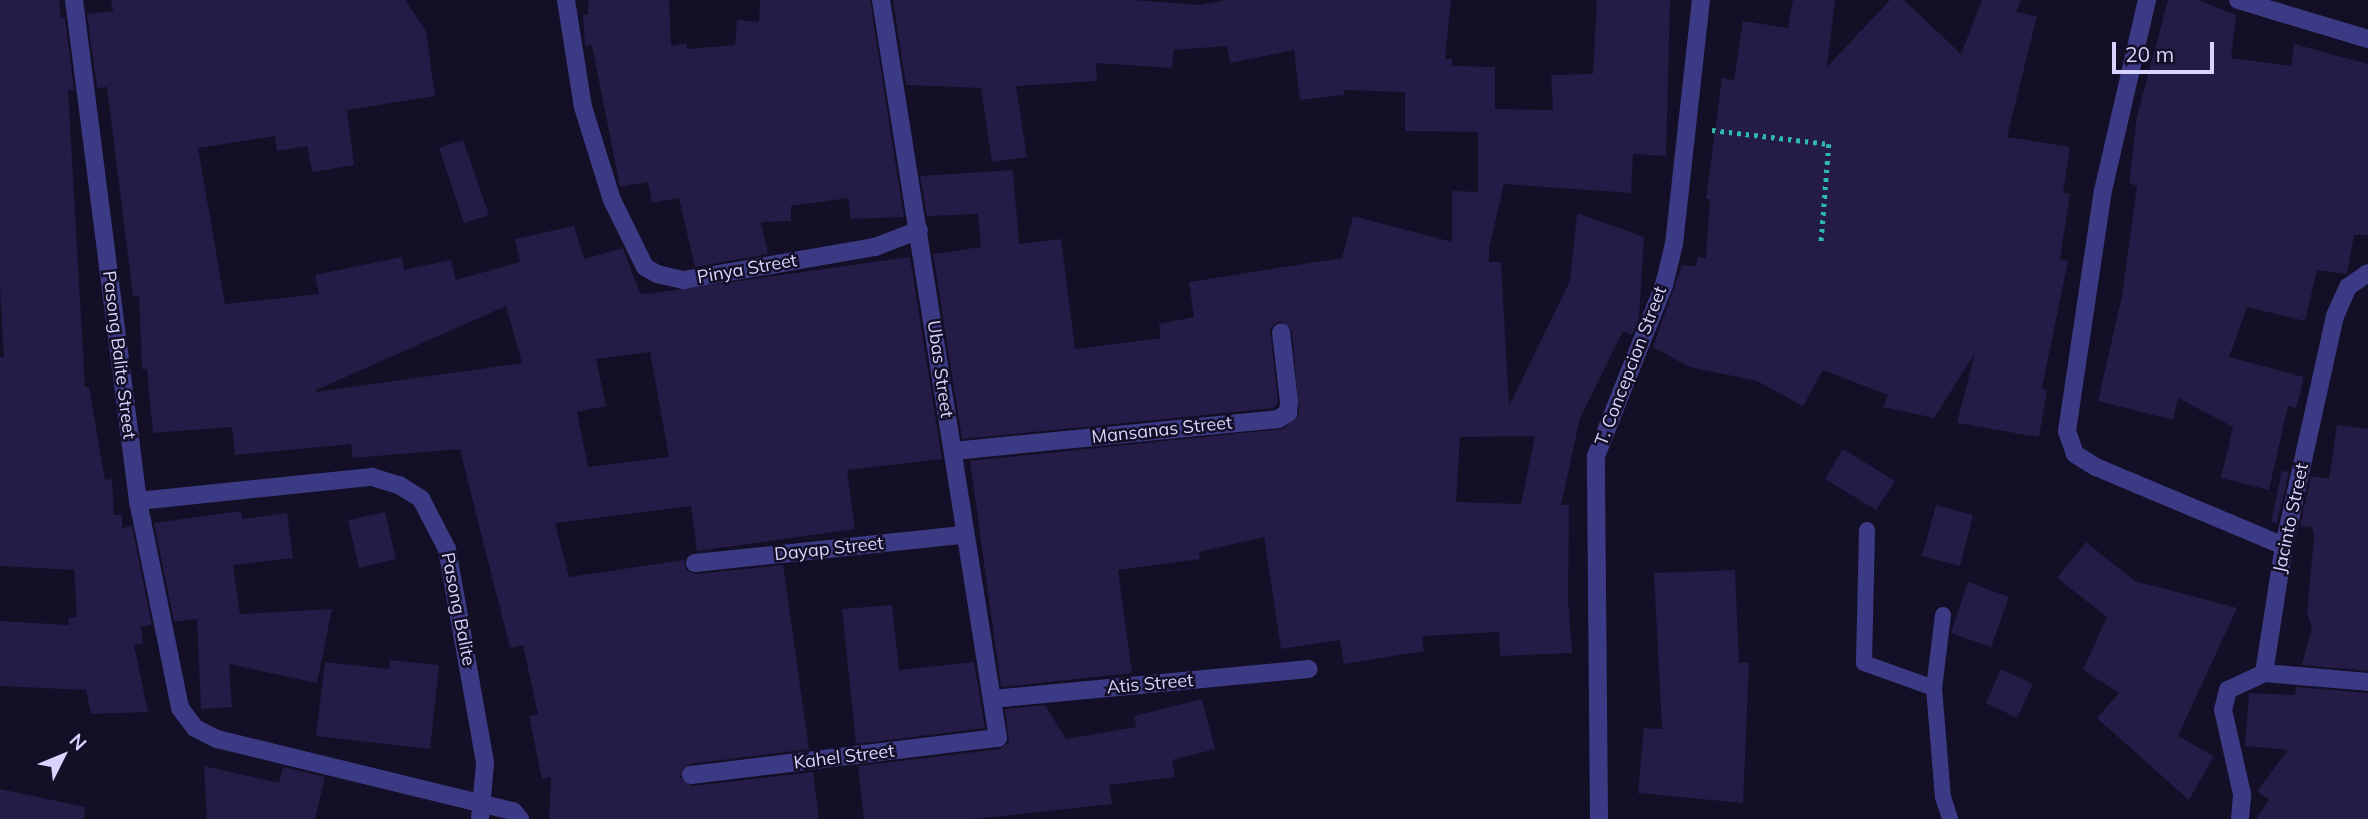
<!DOCTYPE html>
<html>
<head>
<meta charset="utf-8">
<style>
	body { margin:0 }
	#map { position:relative; width:2368px; height:819px; overflow:hidden; background:#130f26; font-family:Mulish,sans-serif }
	div>[style] { position:absolute }
	[style*='--x'] { left:calc(var(--x)*1px); top:calc(var(--y)*1px); width:calc(var(--w)*1px); rotate:calc(var(--a)*1deg) }
	.building>* { inset:0; background:#241b47 }
	.path>* { height:4.5px; margin-top:-2.25px; transform-origin:0; background:repeating-linear-gradient(90deg,#2fb8b0 0 3.5px,transparent 0 8.5px) }
	.service>* { height:16px; margin:-8px; padding:0 8px; transform-origin:8px; border-radius:8px; background:#3d3a85 }
	.minor>* { height:18px; margin:-9px; padding:0 9px; transform-origin:9px; border-radius:9px; background:#3d3a85 }
	.tertiary>* { height:18px; margin:-9px; padding:0 9px; transform-origin:9px; border-radius:9px; background:#3d3a85 }
	span { translate:-50% -50%; white-space:nowrap; text-align:center; line-height:1.15; -webkit-text-stroke:5px #130f26; paint-order:stroke }
	.street-label { font-size:18px; color:#d9d4ff }
	.north { position:absolute; left:28px; top:721px; width:70px; height:70px; -webkit-text-stroke:5px #130f26; paint-order:stroke; rotate:47deg; font-size:19px; font-weight:700; line-height:28px; text-align:center; color:#d9d4ff }
	.north::after { content:''; display:block; margin:auto; width:24px; height:32px; background:#d9d4ff; clip-path:polygon(50% 0,100% 100%,50% 72%,0 100%) }
	.scale { position:absolute; left:2112px; top:42px; width:102px; height:32px; box-sizing:border-box; border:4px solid #d9d4ff; border-top:0; padding-left:9px; font-size:21px; line-height:24px; white-space:nowrap; color:#d9d4ff; -webkit-text-stroke:5px #130f26; paint-order:stroke }
</style>
</head>
<body>
<div id="map">
	<div class="building">
		<div style="clip-path:polygon(0 0,59px 0,61px 18px,65px 17px,74px 90px,68px 90px,85px 387px,89px 387px,105px 480px,112px 479px,114px 515px,122px 515px,122px 528px,132px 526px,152px 625px,141px 627px,143px 644px,134px 645px,148px 712px,91px 714px,86px 690px,0 686px,0 621px,69px 625px,68px 618px,77px 617px,74px 570px,0 566px,0 357px,4px 357px,0 287px)"></div>
		<div style="clip-path:polygon(evenodd,111px 0,405px 0,426px 31px,435px 96px,347px 110px,354px 165px,312px 172px,307px 146px,277px 151px,275px 136px,198px 148px,225px 304px,319px 294px,315px 275px,402px 257px,404px 270px,451px 260px,456px 280px,520px 262px,515px 239px,574px 226px,584px 259px,623px 248px,640px 293px,647px 294px,910px 257px,942px 459px,847px 470px,855px 529px,697px 551px,691px 506px,555px 523px,569px 577px,684px 560px,686px 570px,696px 574px,783px 565px,809px 749px,690px 764px,680px 777px,692px 786px,813px 772px,819px 819px,549px 819px,551px 777px,542px 779px,529px 716px,538px 714px,523px 645px,510px 648px,460px 449px,353px 458px,351px 444px,235px 455px,232px 427px,153px 433px,147px 369px,142px 369px,139px 296px,133px 296px,107px 87px,97px 88px,87px 14px,113px 11px,111px 0,506px 306px,522px 363px,316px 392px,316px 390px,506px 306px,111px 0,650px 352px,669px 457px,588px 467px,577px 412px,606px 406px,596px 359px,650px 352px)"></div>
		<div style="clip-path:polygon(589px 0,669px 0,671px 46px,686px 43px,687px 49px,735px 45px,737px 20px,759px 22px,760px 0,870px 0,904px 217px,851px 219px,848px 198px,791px 206px,791px 221px,761px 222px,768px 254px,695px 267px,679px 198px,652px 203px,648px 182px,620px 187px,592px 45px,585px 46px,583px 15px,588px 15px)"></div>
		<div style="clip-path:polygon(evenodd,893px 0,1133px 0,1200px 5px,1226px 0,1451px 0,1445px 59px,1452px 59px,1452px 66px,1495px 67px,1495px 109px,1553px 110px,1551px 75px,1593px 74px,1597px 0,1670px 0,1666px 156px,1633px 154px,1631px 193px,1504px 184px,1489px 248px,1489px 262px,1501px 262px,1509px 406px,1570px 281px,1577px 213px,1644px 237px,1639px 318px,1632px 335px,1623px 331px,1580px 418px,1561px 505px,1569px 505px,1568px 599px,1572px 653px,1500px 656px,1499px 632px,1422px 636px,1424px 651px,1344px 664px,1340px 640px,1281px 649px,1264px 537px,1199px 552px,1200px 559px,1118px 570px,1132px 673px,1001px 687px,970px 461px,1283px 429px,1299px 414px,1292px 331px,1280px 321px,1270px 328px,1278px 402px,1274px 408px,962px 439px,933px 254px,981px 247px,978px 214px,927px 216px,920px 176px,1013px 170px,1019px 244px,1061px 239px,1075px 349px,1161px 338px,1159px 324px,1194px 317px,1189px 282px,1342px 258px,1353px 216px,1452px 242px,1452px 191px,1478px 192px,1478px 132px,1405px 131px,1405px 92px,1344px 90px,1344px 95px,1300px 100px,1294px 50px,1230px 63px,1227px 46px,1174px 50px,1172px 68px,1096px 63px,1097px 81px,1016px 86px,1027px 157px,992px 162px,981px 88px,906px 85px,893px 0,1535px 436px,1521px 504px,1456px 502px,1460px 437px,1535px 436px)"></div>
		<div style="clip-path:polygon(1793px 0,1835px 0,1827px 67px,1890px 0,1904px 0,1961px 54px,1982px 0,2021px 0,2016px 12px,2037px 16px,2007px 137px,2070px 147px,2063px 193px,2070px 194px,2060px 259px,2068px 261px,2042px 388px,2047px 390px,2039px 437px,1957px 423px,1975px 353px,1934px 418px,1883px 407px,1888px 395px,1823px 370px,1803px 406px,1757px 381px,1689px 367px,1653px 347px,1682px 265px,1696px 266px,1698px 256px,1706px 259px,1710px 199px,1706px 199px,1722px 78px,1734px 80px,1743px 21px,1788px 28px)"></div>
		<div style="clip-path:polygon(2168px 0,2198px 0,2236px 15px,2231px 58px,2291px 66px,2294px 44px,2368px 64px,2368px 235px,2354px 235px,2347px 274px,2317px 270px,2305px 321px,2247px 307px,2229px 357px,2304px 377px,2296px 408px,2288px 406px,2269px 490px,2221px 478px,2233px 427px,2178px 398px,2173px 420px,2098px 401px,2122px 296px,2137px 186px,2129px 183px,2137px 116px)"></div>
		<div style="clip-path:polygon(463px 140px,489px 215px,464px 223px,439px 148px)"></div>
		<div style="clip-path:polygon(2337px 425px,2368px 429px,2368px 671px,2302px 665px,2312px 627px,2307px 614px,2314px 536px,2312px 527px,2300px 526px,2311px 476px,2329px 479px)"></div>
		<div style="clip-path:polygon(1843px 449px,1895px 481px,1876px 510px,1825px 479px)"></div>
		<div style="clip-path:polygon(2282px 471px,2289px 472px,2277px 523px,2271px 522px)"></div>
		<div style="clip-path:polygon(1936px 505px,1973px 515px,1960px 566px,1922px 556px)"></div>
		<div style="clip-path:polygon(241px 511px,242px 519px,287px 513px,293px 558px,233px 565px,240px 614px,332px 609px,317px 683px,229px 664px,232px 707px,201px 709px,197px 619px,174px 622px,154px 523px)"></div>
		<div style="clip-path:polygon(385px 512px,396px 559px,359px 568px,348px 520px)"></div>
		<div style="clip-path:polygon(2086px 542px,2135px 581px,2237px 608px,2178px 736px,2214px 756px,2189px 800px,2097px 718px,2119px 693px,2083px 670px,2107px 617px,2057px 578px)"></div>
		<div style="clip-path:polygon(1735px 570px,1739px 663px,1749px 663px,1743px 803px,1638px 793px,1644px 728px,1662px 729px,1654px 573px)"></div>
		<div style="clip-path:polygon(1968px 582px,2009px 597px,1991px 647px,1951px 633px)"></div>
		<div style="clip-path:polygon(892px 605px,899px 670px,974px 662px,985px 728px,856px 744px,842px 609px)"></div>
		<div style="clip-path:polygon(390px 660px,439px 665px,430px 749px,316px 736px,325px 662px,389px 669px)"></div>
		<div style="clip-path:polygon(2001px 669px,2033px 684px,2017px 718px,1986px 703px)"></div>
		<div style="clip-path:polygon(2296px 687px,2368px 693px,2368px 819px,2256px 819px,2269px 800px,2257px 791px,2288px 750px,2245px 746px,2249px 693px,2295px 695px)"></div>
		<div style="clip-path:polygon(1202px 699px,1215px 749px,1172px 760px,1175px 777px,1109px 785px,1112px 804px,974px 819px,864px 819px,858px 766px,1000px 749px,1009px 742px,1005px 709px,1045px 705px,1066px 739px,1136px 727px,1134px 716px)"></div>
		<div style="clip-path:polygon(204px 766px,279px 783px,283px 767px,325px 777px,315px 819px,207px 819px)"></div>
		<div style="clip-path:polygon(0 789px,85px 807px,84px 819px,0 819px)"></div>
	</div>
	<div class="path">
		<div style="--x:1712;--y:130;--w:118;--a:6.8"></div>
		<div style="--x:1829;--y:144;--w:101;--a:94.5"></div>
	</div>
	<div class="service">
		<div style="--x:1867;--y:530;--w:133;--a:91.3"></div>
		<div style="--x:1864;--y:663;--w:74;--a:19.7"></div>
		<div style="--x:1943;--y:615;--w:74;--a:97"></div>
		<div style="--x:1934;--y:688;--w:109;--a:85.3"></div>
		<div style="--x:1943;--y:797;--w:23;--a:72"></div>
	</div>
	<div class="minor">
		<div style="--x:74;--y:0;--w:505;--a:82.72"></div>
		<div style="--x:138;--y:501;--w:211;--a:78.5"></div>
		<div style="--x:180;--y:708;--w:25;--a:53"></div>
		<div style="--x:195;--y:728;--w:25;--a:27"></div>
		<div style="--x:217;--y:739;--w:305;--a:13.7"></div>
		<div style="--x:513;--y:811;--w:11;--a:49"></div>
		<div style="--x:566;--y:0;--w:108;--a:81"></div>
		<div style="--x:583;--y:107;--w:97;--a:72.7"></div>
		<div style="--x:612;--y:200;--w:75;--a:63.8"></div>
		<div style="--x:645;--y:267;--w:14;--a:30"></div>
		<div style="--x:657;--y:274;--w:28;--a:13"></div>
		<div style="--x:684;--y:280;--w:194;--a:-9.8"></div>
		<div style="--x:875;--y:247;--w:47;--a:-21.1"></div>
		<div style="--x:2147;--y:0;--w:195;--a:103"></div>
		<div style="--x:2103;--y:190;--w:244;--a:98.5"></div>
		<div style="--x:2067;--y:431;--w:24;--a:71"></div>
		<div style="--x:2075;--y:454;--w:25;--a:32"></div>
		<div style="--x:2096;--y:467;--w:204;--a:22.8"></div>
		<div style="--x:953;--y:451;--w:327;--a:-5.6"></div>
		<div style="--x:1278;--y:419;--w:12;--a:-31"></div>
		<div style="--x:1288;--y:413;--w:11;--a:-85"></div>
		<div style="--x:1289;--y:402;--w:70;--a:-96.5"></div>
		<div style="--x:138;--y:501;--w:235;--a:-5.9"></div>
		<div style="--x:372;--y:477;--w:28;--a:17"></div>
		<div style="--x:399;--y:485;--w:26;--a:32"></div>
		<div style="--x:421;--y:499;--w:56;--a:62.5"></div>
		<div style="--x:447;--y:549;--w:217;--a:79.9"></div>
		<div style="--x:485;--y:763;--w:56;--a:95.1"></div>
		<div style="--x:695;--y:563;--w:269;--a:-6"></div>
		<div style="--x:2264;--y:673;--w:129;--a:-81.1"></div>
		<div style="--x:2284;--y:546;--w:236;--a:-77.5"></div>
		<div style="--x:2335;--y:316;--w:32;--a:-66"></div>
		<div style="--x:2348;--y:287;--w:24;--a:-35"></div>
		<div style="--x:992;--y:699;--w:318;--a:-5.4"></div>
		<div style="--x:691;--y:775;--w:309;--a:-6.9"></div>
		<div style="--x:998;--y:738;--w:747;--a:-99.01"></div>
		<div style="--x:1599;--y:819;--w:363;--a:-90.5"></div>
		<div style="--x:1596;--y:456;--w:184;--a:-68.3"></div>
		<div style="--x:1664;--y:285;--w:42;--a:-76.3"></div>
		<div style="--x:1674;--y:244;--w:245;--a:-83.7"></div>
		<div style="--x:2240;--y:819;--w:25;--a:-85"></div>
		<div style="--x:2242;--y:794;--w:86;--a:-102.7"></div>
		<div style="--x:2223;--y:710;--w:21;--a:-76"></div>
		<div style="--x:2228;--y:690;--w:40;--a:-25"></div>
		<div style="--x:2264;--y:673;--w:104;--a:4.9"></div>
	</div>
	<div class="tertiary">
		<div style="--x:2238;--y:0;--w:136;--a:16.7"></div>
	</div>
	<div class="street-label">
		<span style="left:747px;top:269px;rotate:-10deg">Pinya Street</span>
		<span style="left:119px;top:355px;rotate:83deg">Pasong Balite Street</span>
		<span style="left:1631px;top:366px;rotate:-69deg">T. Concepcion Street</span>
		<span style="left:940px;top:369px;rotate:82deg">Ubas Street</span>
		<span style="left:1162px;top:430px;rotate:-6deg">Mansanas Street</span>
		<span style="left:2291px;top:518px;rotate:-78deg">Jacinto Street</span>
		<span style="left:829px;top:549px;rotate:-6deg">Dayap Street</span>
		<span style="left:458px;top:609px;rotate:79deg">Pasong Balite</span>
		<span style="left:1150px;top:684px;rotate:-5deg">Atis Street</span>
		<span style="left:844px;top:757px;rotate:-7deg">Kahel Street</span>
	</div>
	<div class="north">N</div>
	<div class="scale">20 m</div>
</div>
</body>
</html>
